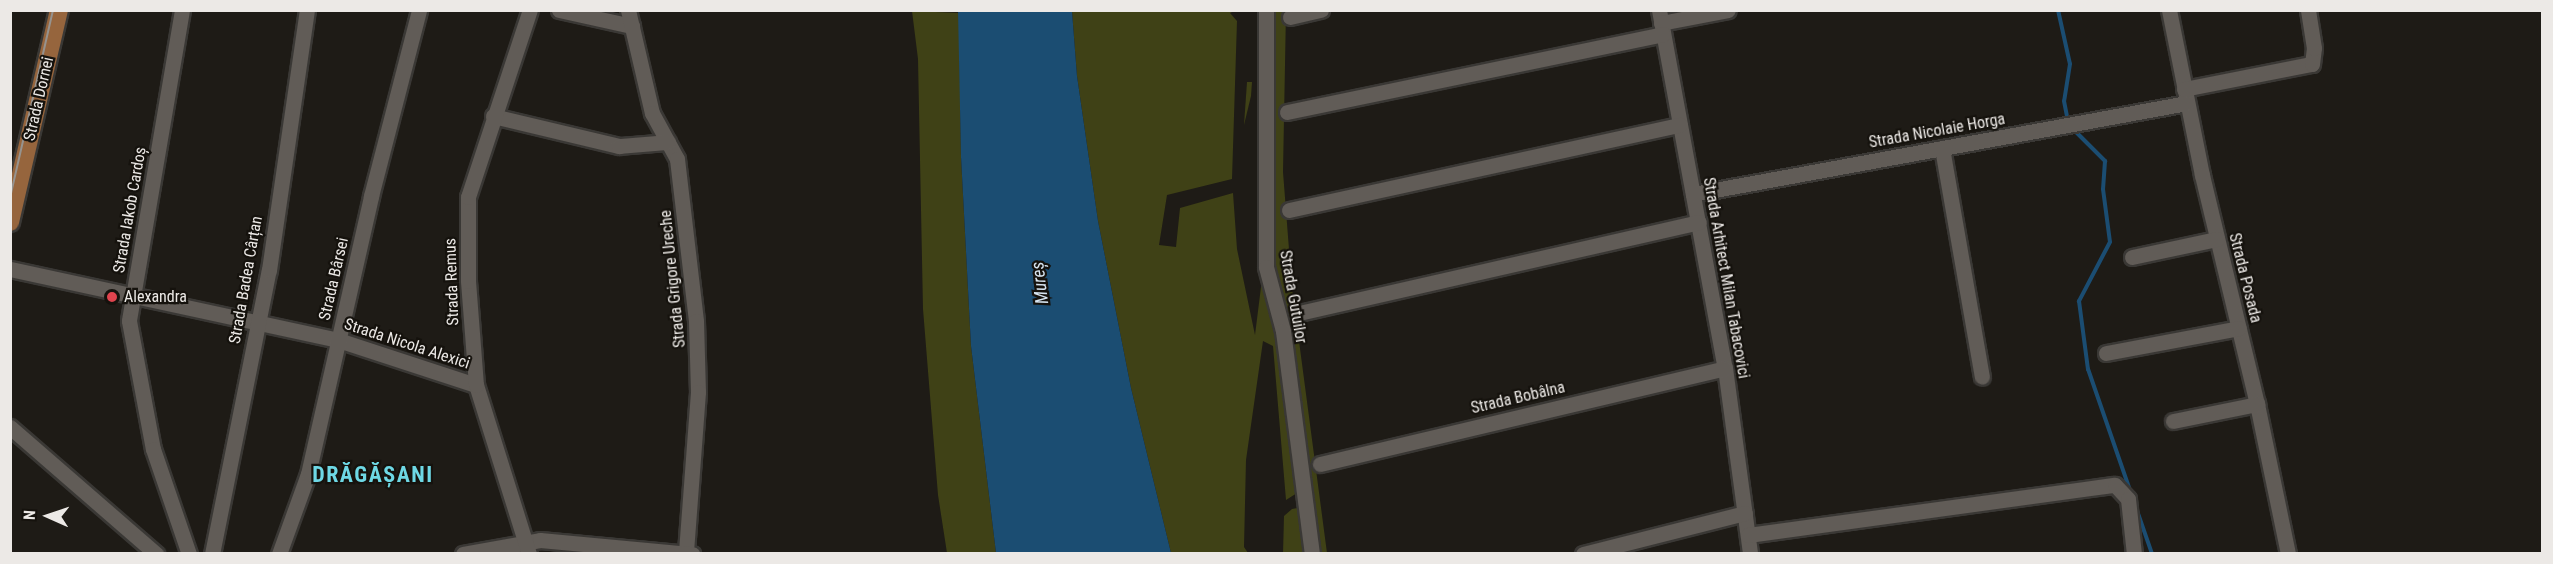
<!DOCTYPE html>
<html>
<head>
<meta charset="utf-8">
<style>
	body { margin:0 }
	#map { position:relative; width:2553px; height:564px; overflow:hidden; background:#1e1b16; font-family:"Roboto Condensed",sans-serif }
	div>[style] { position:absolute }
	[style*='--x'] { left:calc(var(--x)*1px); top:calc(var(--y)*1px); width:calc(var(--w)*1px); rotate:calc(var(--a)*1deg) }
	.green>* { inset:0; background:#3f4116 }
	.water>* { inset:0; background:#1b4d72 }
	.stream>* { height:4px; margin:-2px; padding:0 2px; transform-origin:2px; border-radius:2px; background:#1b4d72 }
	.roads { filter:drop-shadow(2px 0 #3a3835) drop-shadow(-2px 0 #3a3835) drop-shadow(0 2px #3a3835) drop-shadow(0 -2px #3a3835) }
	.minor>* { height:15px; margin:-7.5px; padding:0 7.5px; transform-origin:7.5px; border-radius:7.5px; background:#615c57 }
	.major>* { height:18px; margin:-9px; padding:0 9px; transform-origin:9px; border-radius:9px; background:#96653d }
	.tram>* { height:1.5px; margin:-0.75px; padding:0 0.75px; transform-origin:0.75px; border-radius:0.75px; background:#96938f }
	.dots>* { width:16px; height:16px; translate:-50% -50%; box-sizing:border-box; border:3px solid #15120d; border-radius:50% }
	span { translate:-50% -50%; white-space:nowrap; text-align:center; line-height:1.15; -webkit-text-stroke:4.5px #15120d; paint-order:stroke }
	.street-label { font-size:16px; color:#ece9e6 }
	.poi-label { font-size:16px; color:#ece9e6 }
	.left { translate:0 -50%; text-align:left }
	.water-label { font-size:18px; color:#d7e5f1; font-style:italic }
	.district-label { font-size:22px; color:#6ed8e5; font-weight:700; letter-spacing:1.5px }
	.frame { position:absolute; inset:0; border:12px solid #ece9e6; pointer-events:none }
	.north { position:absolute; left:18px; top:486px; width:60px; height:60px; -webkit-text-stroke:4px #15120d; paint-order:stroke; rotate:273deg; font-size:16px; font-weight:700; line-height:24px; text-align:center; color:#ece9e6 }
	.north::after { content:''; display:block; margin:auto; width:21px; height:27px; background:#ece9e6; clip-path:polygon(50% 0,100% 100%,50% 72%,0 100%) }
</style>
</head>
<body>
<div id="map">
	<div class="green">
		<div style="clip-path:polygon(912px 11px,959px 13px,961px 157px,971px 346px,996px 553px,947px 553px,938px 495px,923px 309px,918px 59px)"></div>
		<div style="clip-path:polygon(1072px 11px,1234px 11px,1230px 13px,1237px 21px,1232px 179px,1167px 195px,1159px 245px,1176px 247px,1180px 208px,1233px 193px,1237px 249px,1255px 335px,1262px 279px,1273px 308px,1297px 493px,1286px 500px,1273px 346px,1263px 341px,1246px 460px,1244px 547px,1248px 553px,1171px 553px,1131px 388px,1098px 221px,1077px 76px)"></div>
		<div style="clip-path:polygon(1275px 11px,1286px 11px,1283px 172px,1292px 288px,1327px 553px,1320px 553px,1294px 372px,1273px 261px,1269px 87px)"></div>
		<div style="clip-path:polygon(1247px 82px,1252px 82px,1251px 96px,1244px 125px)"></div>
		<div style="clip-path:polygon(1303px 507px,1309px 553px,1283px 554px,1284px 516px,1292px 509px)"></div>
	</div>
	<div class="water">
		<div style="clip-path:polygon(958px 11px,1072px 11px,1077px 76px,1098px 221px,1131px 388px,1171px 553px,996px 553px,971px 346px,961px 157px)"></div>
	</div>
	<div class="stream">
		<div style="--x:2058;--y:10;--w:55;--a:77.5"></div>
		<div style="--x:2070;--y:64;--w:37;--a:99"></div>
		<div style="--x:2064;--y:101;--w:15;--a:79"></div>
		<div style="--x:2077;--y:133;--w:40;--a:45"></div>
		<div style="--x:2105;--y:161;--w:28;--a:94"></div>
		<div style="--x:2103;--y:189;--w:53;--a:82.5"></div>
		<div style="--x:2110;--y:242;--w:67;--a:117.7"></div>
		<div style="--x:2079;--y:301;--w:69;--a:82.5"></div>
		<div style="--x:2088;--y:369;--w:196;--a:70.9"></div>
	</div>
	<div class="roads">
		<div class="minor">
			<div style="--x:182;--y:10;--w:315;--a:99.7"></div>
			<div style="--x:129;--y:321;--w:130;--a:79.4"></div>
			<div style="--x:153;--y:449;--w:111;--a:71.1"></div>
			<div style="--x:559;--y:10;--w:75;--a:12.4"></div>
			<div style="--x:628;--y:10;--w:106;--a:76.9"></div>
			<div style="--x:652;--y:113;--w:52;--a:61.5"></div>
			<div style="--x:677;--y:159;--w:163;--a:83.3"></div>
			<div style="--x:696;--y:321;--w:71;--a:88.4"></div>
			<div style="--x:698;--y:392;--w:161;--a:94.3"></div>
			<div style="--x:1266;--y:10;--w:257;--a:90"></div>
			<div style="--x:1266;--y:267;--w:66;--a:75.1"></div>
			<div style="--x:1283;--y:331;--w:225;--a:82.6"></div>
			<div style="--x:1659;--y:10;--w:364;--a:79.6"></div>
			<div style="--x:1725;--y:368;--w:188;--a:82.3"></div>
			<div style="--x:2169;--y:10;--w:168;--a:78.7"></div>
			<div style="--x:2202;--y:175;--w:236;--a:76.5"></div>
			<div style="--x:2257;--y:404;--w:153;--a:78.3"></div>
			<div style="--x:1290;--y:17;--w:32;--a:-13"></div>
			<div style="--x:1661;--y:23;--w:68;--a:-11"></div>
			<div style="--x:2184;--y:89;--w:130;--a:-11.1"></div>
			<div style="--x:2312;--y:64;--w:16;--a:-83"></div>
			<div style="--x:2314;--y:48;--w:38;--a:-99"></div>
			<div style="--x:1287;--y:112;--w:384;--a:-11.7"></div>
			<div style="--x:493;--y:116;--w:130;--a:13.4"></div>
			<div style="--x:619;--y:146;--w:49;--a:-4.7"></div>
			<div style="--x:1942;--y:148;--w:232;--a:80.1"></div>
			<div style="--x:1693;--y:194;--w:502;--a:-10.44"></div>
			<div style="--x:1289;--y:210;--w:400;--a:-12.3"></div>
			<div style="--x:2132;--y:257;--w:87;--a:-12"></div>
			<div style="--x:10;--y:269;--w:336;--a:12.2"></div>
			<div style="--x:338;--y:340;--w:145;--a:18.1"></div>
			<div style="--x:1299;--y:313;--w:410;--a:-12.8"></div>
			<div style="--x:2106;--y:353;--w:135;--a:-10.6"></div>
			<div style="--x:2173;--y:421;--w:86;--a:-11.4"></div>
			<div style="--x:10;--y:427;--w:194;--a:41"></div>
			<div style="--x:1320;--y:464;--w:416;--a:-13.3"></div>
			<div style="--x:1748;--y:535;--w:370;--a:-7.8"></div>
			<div style="--x:2115;--y:485;--w:19;--a:47"></div>
			<div style="--x:2128;--y:499;--w:55;--a:83.8"></div>
			<div style="--x:212;--y:554;--w:290;--a:-78.7"></div>
			<div style="--x:269;--y:270;--w:263;--a:-81.7"></div>
			<div style="--x:279;--y:554;--w:85;--a:-70.1"></div>
			<div style="--x:308;--y:474;--w:285;--a:-77.2"></div>
			<div style="--x:371;--y:196;--w:192;--a:-75.5"></div>
			<div style="--x:463;--y:554;--w:78;--a:-10.3"></div>
			<div style="--x:540;--y:540;--w:153;--a:5.3"></div>
			<div style="--x:529;--y:554;--w:177;--a:-107.4"></div>
			<div style="--x:476;--y:385;--w:104;--a:-94.4"></div>
			<div style="--x:468;--y:281;--w:84;--a:-90"></div>
			<div style="--x:468;--y:197;--w:197;--a:-71.7"></div>
			<div style="--x:1583;--y:554;--w:167;--a:-14.2"></div>
		</div>
		<div class="major">
			<div style="--x:10;--y:222;--w:218;--a:-77"></div>
		</div>
	</div>
	<div class="tram">
		<div style="--x:10;--y:198;--w:193;--a:-77.1"></div>
	</div>
	<div class="dots">
		<div style="left:112px;top:297px;background:#e0444e"></div>
	</div>
	<div class="street-label">
		<span style="left:39px;top:99px;rotate:-77deg">Strada Dornei</span>
		<span style="left:1937px;top:131px;rotate:-10deg">Strada Nicolaie Horga</span>
		<span style="left:130px;top:210px;rotate:-80deg">Strada Iakob Cardoș</span>
		<span style="left:1726px;top:278px;rotate:80deg">Strada Arhitect Milan Tabacovici</span>
		<span style="left:2245px;top:278px;rotate:76deg">Strada Posada</span>
		<span style="left:334px;top:279px;rotate:-77deg">Strada Bârsei</span>
		<span style="left:673px;top:279px;rotate:-96deg">Strada Grigore Ureche</span>
		<span style="left:246px;top:280px;rotate:-80deg">Strada Badea Cârțan</span>
		<span style="left:452px;top:282px;rotate:-92deg">Strada Remus</span>
		<span style="left:1293px;top:297px;rotate:80deg">Strada Gutuilor</span>
		<span style="left:407px;top:344px;rotate:18deg">Strada Nicola Alexici</span>
		<span style="left:1518px;top:398px;rotate:-13deg">Strada Bobâlna</span>
	</div>
	<div class="poi-label">
		<span class="left" style="left:124px;top:297px">Alexandra</span>
	</div>
	<div class="water-label">
		<span style="left:1040px;top:283px;rotate:-97deg">Mureș</span>
	</div>
	<div class="district-label">
		<span style="left:373px;top:475px">DRĂGĂȘANI</span>
	</div>
	<div class="frame"></div>
	<div class="north">N</div>
</div>
</body>
</html>
